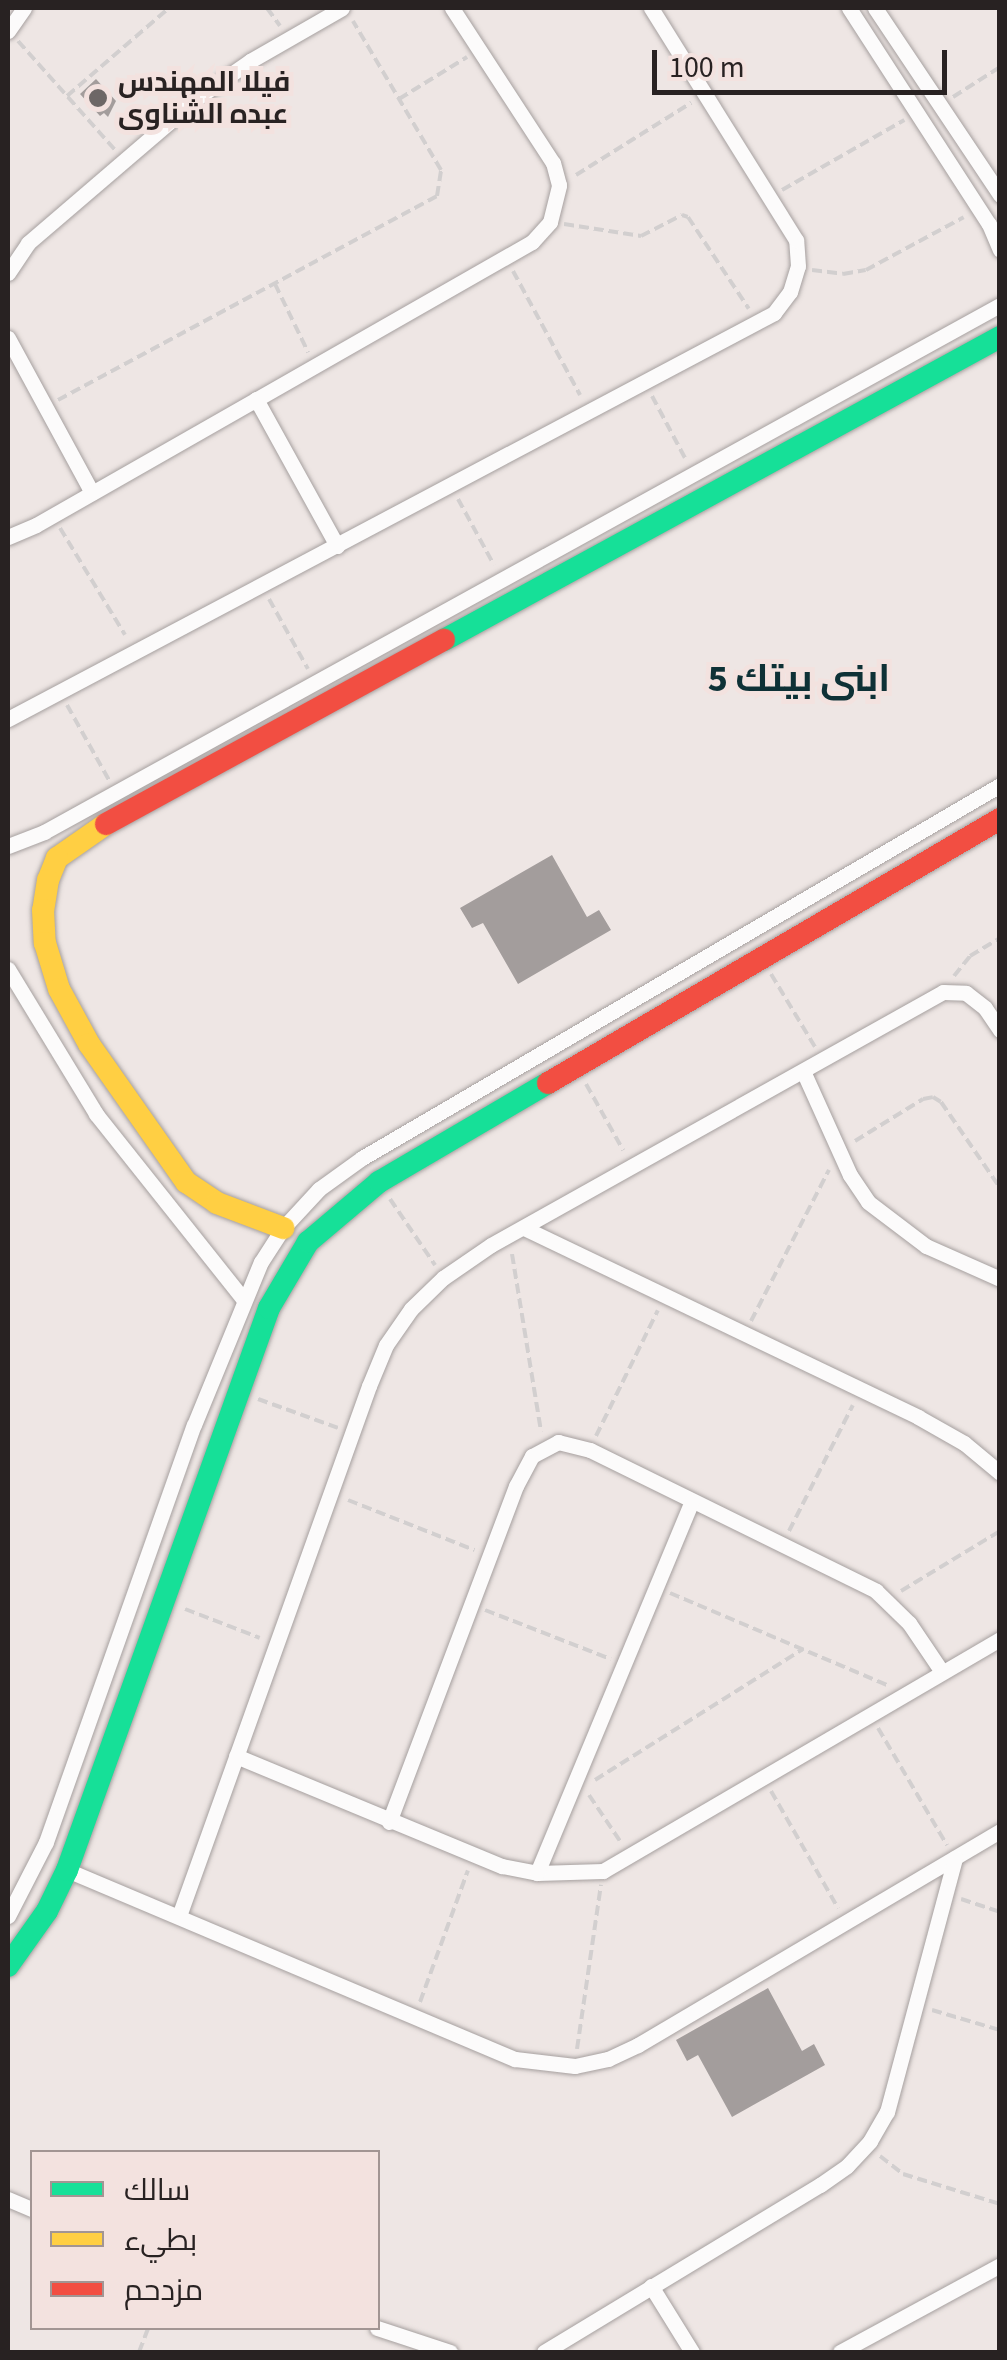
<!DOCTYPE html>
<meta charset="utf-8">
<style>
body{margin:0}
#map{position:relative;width:1007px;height:2360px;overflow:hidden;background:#eee6e4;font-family:"Source Sans 3",Cairo,sans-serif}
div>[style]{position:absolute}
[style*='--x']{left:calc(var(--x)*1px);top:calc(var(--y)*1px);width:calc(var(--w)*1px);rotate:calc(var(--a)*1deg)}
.building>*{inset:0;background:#a39d9c}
.path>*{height:4px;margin-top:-2px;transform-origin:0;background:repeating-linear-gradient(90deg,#d2cfcf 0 10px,transparent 0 15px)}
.roads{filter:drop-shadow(0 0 2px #a6a09f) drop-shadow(0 0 2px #a6a09f)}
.street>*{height:15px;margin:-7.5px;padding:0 7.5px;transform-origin:7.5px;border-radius:7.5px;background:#fcfbfb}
.fast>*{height:22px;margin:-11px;padding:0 11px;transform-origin:11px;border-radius:11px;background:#16e098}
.slow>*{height:22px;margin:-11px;padding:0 11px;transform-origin:11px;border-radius:11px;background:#ffcf43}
.jam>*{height:22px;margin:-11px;padding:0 11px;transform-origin:11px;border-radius:11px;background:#f24e42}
.dots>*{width:28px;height:28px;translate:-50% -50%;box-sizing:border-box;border:5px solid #f3e2df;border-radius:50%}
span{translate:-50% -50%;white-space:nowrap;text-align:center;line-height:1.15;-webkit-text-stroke:10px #f3e2df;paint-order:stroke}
.poi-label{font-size:28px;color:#282222;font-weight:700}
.left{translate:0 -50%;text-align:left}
.district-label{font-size:38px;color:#0e3136;font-weight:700}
.frame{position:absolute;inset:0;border:10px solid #282222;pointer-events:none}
.legend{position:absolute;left:30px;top:2150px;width:350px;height:180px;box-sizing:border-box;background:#f3e2df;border:2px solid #a29593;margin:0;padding:12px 18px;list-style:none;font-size:30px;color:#282222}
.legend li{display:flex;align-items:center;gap:20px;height:50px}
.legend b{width:50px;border:2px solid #a29593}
.scale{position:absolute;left:652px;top:50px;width:295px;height:45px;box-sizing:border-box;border:5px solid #282222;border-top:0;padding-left:12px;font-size:30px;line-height:35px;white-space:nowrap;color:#282222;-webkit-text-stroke:8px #f3e2df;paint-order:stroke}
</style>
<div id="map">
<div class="building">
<i style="clip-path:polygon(96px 79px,116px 101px,108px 117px,104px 113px,100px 116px,80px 94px)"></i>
<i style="clip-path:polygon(552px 855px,587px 917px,599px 910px,611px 930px,518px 984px,483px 923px,472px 928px,460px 908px)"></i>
<i style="clip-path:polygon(768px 1988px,802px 2051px,814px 2044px,825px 2065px,732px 2117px,698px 2055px,687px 2061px,676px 2040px)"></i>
</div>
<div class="path">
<i style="--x:267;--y:8;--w:22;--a:54"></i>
<i style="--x:18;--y:41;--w:146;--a:48.3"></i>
<i style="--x:67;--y:96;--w:135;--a:-40.8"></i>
<i style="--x:953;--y:97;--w:56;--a:-32.6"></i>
<i style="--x:399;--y:99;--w:80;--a:-31.7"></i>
<i style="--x:576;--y:175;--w:136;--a:-32.1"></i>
<i style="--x:782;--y:190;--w:141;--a:-29.8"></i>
<i style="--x:564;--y:224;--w:78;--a:8.9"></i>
<i style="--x:641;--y:236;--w:46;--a:-27.1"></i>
<i style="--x:682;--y:215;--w:6;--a:18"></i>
<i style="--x:688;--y:217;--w:110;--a:56.5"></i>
<i style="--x:812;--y:270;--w:31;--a:7"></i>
<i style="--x:843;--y:274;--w:23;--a:-10"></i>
<i style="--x:866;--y:270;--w:111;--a:-28.4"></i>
<i style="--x:513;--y:271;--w:141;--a:61.6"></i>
<i style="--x:275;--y:284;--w:76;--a:64.1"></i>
<i style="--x:652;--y:396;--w:70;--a:62"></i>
<i style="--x:58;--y:400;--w:430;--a:-28.3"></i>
<i style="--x:437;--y:196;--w:26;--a:-81"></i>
<i style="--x:441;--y:170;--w:173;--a:-120.6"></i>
<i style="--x:458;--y:499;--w:75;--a:61.4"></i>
<i style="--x:60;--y:528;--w:125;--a:58.7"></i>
<i style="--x:269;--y:599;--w:80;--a:60.9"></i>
<i style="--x:67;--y:705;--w:86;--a:60.8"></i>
<i style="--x:771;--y:974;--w:85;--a:58.9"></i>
<i style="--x:954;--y:976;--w:26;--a:-51"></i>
<i style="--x:970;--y:956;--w:35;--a:-31"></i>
<i style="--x:586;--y:1084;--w:76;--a:60.7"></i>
<i style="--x:855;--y:1141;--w:80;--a:-31.7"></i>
<i style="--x:923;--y:1099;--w:10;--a:-11"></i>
<i style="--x:933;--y:1097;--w:9;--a:32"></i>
<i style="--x:941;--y:1102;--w:104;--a:55.5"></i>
<i style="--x:390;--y:1199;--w:80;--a:55.7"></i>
<i style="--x:512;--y:1254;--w:180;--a:80.7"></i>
<i style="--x:751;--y:1321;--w:170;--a:-62.7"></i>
<i style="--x:258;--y:1399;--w:85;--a:19.9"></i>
<i style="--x:596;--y:1436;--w:140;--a:-63.8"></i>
<i style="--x:348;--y:1500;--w:136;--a:21.6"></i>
<i style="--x:789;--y:1531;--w:141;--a:-63.1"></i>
<i style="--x:901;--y:1591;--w:116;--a:-31.2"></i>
<i style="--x:670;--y:1593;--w:236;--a:23"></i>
<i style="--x:185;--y:1609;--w:80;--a:21.1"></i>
<i style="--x:485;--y:1610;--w:135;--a:21.3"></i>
<i style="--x:878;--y:1728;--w:136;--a:59.5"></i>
<i style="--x:595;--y:1780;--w:246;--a:-32.2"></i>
<i style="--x:771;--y:1791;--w:135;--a:60.2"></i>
<i style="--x:589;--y:1795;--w:55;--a:56"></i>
<i style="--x:961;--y:1899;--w:41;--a:18.4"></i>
<i style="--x:420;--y:2002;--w:140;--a:-70"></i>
<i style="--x:932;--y:2010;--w:71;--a:16.4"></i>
<i style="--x:577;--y:2049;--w:166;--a:-81.7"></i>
<i style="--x:880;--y:2156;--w:29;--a:38"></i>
<i style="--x:903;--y:2174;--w:102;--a:17.2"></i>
<i style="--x:139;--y:2352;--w:26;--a:-69"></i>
</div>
<div class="roads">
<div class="street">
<i style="--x:849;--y:8;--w:257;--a:57.1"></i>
<i style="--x:989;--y:224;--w:28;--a:67"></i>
<i style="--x:875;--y:8;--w:225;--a:56.2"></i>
<i style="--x:8;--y:31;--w:28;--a:-55"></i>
<i style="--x:8;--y:273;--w:36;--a:-56"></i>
<i style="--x:28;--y:243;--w:223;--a:-40.6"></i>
<i style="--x:197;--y:98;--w:65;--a:-34.9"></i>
<i style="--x:250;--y:61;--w:106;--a:-29.9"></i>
<i style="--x:8;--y:338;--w:176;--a:61.5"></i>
<i style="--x:256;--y:399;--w:168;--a:61.1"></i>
<i style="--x:8;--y:537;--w:30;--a:-23"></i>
<i style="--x:36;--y:525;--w:571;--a:-29.71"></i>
<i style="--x:532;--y:242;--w:27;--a:-48"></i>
<i style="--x:550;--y:222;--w:38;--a:-76"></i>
<i style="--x:559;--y:185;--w:23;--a:-105"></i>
<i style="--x:553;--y:163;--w:185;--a:-123.1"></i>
<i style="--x:8;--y:719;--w:867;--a:-27.92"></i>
<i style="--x:774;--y:313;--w:26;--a:-53"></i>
<i style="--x:790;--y:292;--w:27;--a:-73"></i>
<i style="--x:798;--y:266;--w:26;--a:-94"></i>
<i style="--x:796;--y:240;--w:274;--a:-122"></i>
<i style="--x:8;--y:846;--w:39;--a:-21"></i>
<i style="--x:44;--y:832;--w:1092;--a:-28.87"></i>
<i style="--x:8;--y:969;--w:170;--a:58.7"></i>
<i style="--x:96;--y:1114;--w:238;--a:51.5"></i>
<i style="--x:803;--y:1071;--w:114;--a:65.7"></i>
<i style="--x:850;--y:1175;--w:32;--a:56"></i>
<i style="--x:868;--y:1202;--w:73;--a:37.2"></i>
<i style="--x:926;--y:1246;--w:81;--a:24"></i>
<i style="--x:524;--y:1228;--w:437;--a:25.6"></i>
<i style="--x:918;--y:1417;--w:53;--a:29.5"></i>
<i style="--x:964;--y:1443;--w:47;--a:39.8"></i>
<i style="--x:236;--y:1756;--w:288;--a:22.5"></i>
<i style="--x:502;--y:1866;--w:36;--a:11"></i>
<i style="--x:537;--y:1873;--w:66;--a:-1.7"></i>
<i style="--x:603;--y:1871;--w:460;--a:-30.3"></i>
<i style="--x:389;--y:1822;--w:359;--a:-69.3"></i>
<i style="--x:516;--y:1486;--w:34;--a:-62"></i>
<i style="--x:532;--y:1456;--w:30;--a:-28"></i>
<i style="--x:558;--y:1442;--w:33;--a:14"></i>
<i style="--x:590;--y:1450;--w:319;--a:26.2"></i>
<i style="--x:876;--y:1591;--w:46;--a:44.1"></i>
<i style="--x:909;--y:1623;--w:59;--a:56"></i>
<i style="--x:67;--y:1870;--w:486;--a:22.9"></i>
<i style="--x:515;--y:2059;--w:60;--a:6.7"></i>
<i style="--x:575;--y:2066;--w:34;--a:-12"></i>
<i style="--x:608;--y:2059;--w:33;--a:-25"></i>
<i style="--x:638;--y:2045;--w:421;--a:-30.6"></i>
<i style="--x:537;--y:1873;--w:403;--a:-67.4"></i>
<i style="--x:8;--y:1916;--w:83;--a:-62.8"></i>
<i style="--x:46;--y:1842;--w:442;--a:-70.5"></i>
<i style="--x:194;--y:1425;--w:176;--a:-67.7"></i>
<i style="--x:261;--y:1262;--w:40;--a:-57.1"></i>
<i style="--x:283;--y:1228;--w:53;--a:-47.3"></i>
<i style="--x:319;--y:1189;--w:53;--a:-35.8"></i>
<i style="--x:362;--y:1158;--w:739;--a:-30.31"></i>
<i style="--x:179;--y:1916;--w:563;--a:-70.28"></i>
<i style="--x:369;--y:1386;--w:44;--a:-67.5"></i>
<i style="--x:386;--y:1345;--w:44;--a:-55.2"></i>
<i style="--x:411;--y:1309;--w:45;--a:-44.1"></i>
<i style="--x:443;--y:1278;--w:58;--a:-34.5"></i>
<i style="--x:491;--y:1245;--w:518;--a:-29.24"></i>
<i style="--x:943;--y:992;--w:23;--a:2"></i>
<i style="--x:966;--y:993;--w:24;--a:38"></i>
<i style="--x:985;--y:1008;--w:27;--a:56"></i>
<i style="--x:8;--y:2199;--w:26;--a:23"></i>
<i style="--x:651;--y:2286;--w:78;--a:58.2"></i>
<i style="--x:377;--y:2328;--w:77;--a:18.2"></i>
<i style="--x:544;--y:2352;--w:323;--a:-31.2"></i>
<i style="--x:820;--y:2185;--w:33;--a:-35"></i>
<i style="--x:847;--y:2166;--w:34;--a:-47"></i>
<i style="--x:870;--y:2141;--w:34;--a:-60"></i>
<i style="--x:887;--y:2112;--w:263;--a:-75"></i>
<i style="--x:840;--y:2352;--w:182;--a:-28.5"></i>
</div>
<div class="fast">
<i style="--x:444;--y:640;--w:633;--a:-28.59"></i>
<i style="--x:8;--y:1966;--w:67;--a:-54.7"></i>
<i style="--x:47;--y:1911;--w:46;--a:-64"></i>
<i style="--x:67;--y:1870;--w:597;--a:-70.23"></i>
<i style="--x:269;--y:1308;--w:77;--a:-59.4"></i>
<i style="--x:308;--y:1242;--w:93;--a:-40.2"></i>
<i style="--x:379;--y:1182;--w:196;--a:-30.4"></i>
</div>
<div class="slow">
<i style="--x:106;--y:824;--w:60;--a:145.2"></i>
<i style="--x:57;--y:858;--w:24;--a:112"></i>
<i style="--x:48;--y:880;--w:30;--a:99"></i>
<i style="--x:43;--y:910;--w:33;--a:87"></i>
<i style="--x:45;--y:943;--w:48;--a:73.1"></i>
<i style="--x:59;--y:989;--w:63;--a:61.4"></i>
<i style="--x:89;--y:1044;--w:169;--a:54.9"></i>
<i style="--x:186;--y:1182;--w:37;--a:34"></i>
<i style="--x:217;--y:1203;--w:71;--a:20.7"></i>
</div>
<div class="jam">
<i style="--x:106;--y:824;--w:385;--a:-28.6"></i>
<i style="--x:548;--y:1083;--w:523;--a:-30.29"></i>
</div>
</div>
<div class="dots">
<i style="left:98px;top:98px;background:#6d6766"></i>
</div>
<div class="poi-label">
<span class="left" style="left:118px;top:98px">فيلا المهندس<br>عبده الشناوى</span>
</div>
<div class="district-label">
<span style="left:799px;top:680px">ابنى بيتك 5</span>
</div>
<div class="frame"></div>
<ul class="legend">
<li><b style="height:12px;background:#16e098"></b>سالك</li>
<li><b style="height:12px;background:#ffcf43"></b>بطيء</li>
<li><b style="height:12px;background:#f24e42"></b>مزدحم</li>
</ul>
<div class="scale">100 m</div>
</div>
